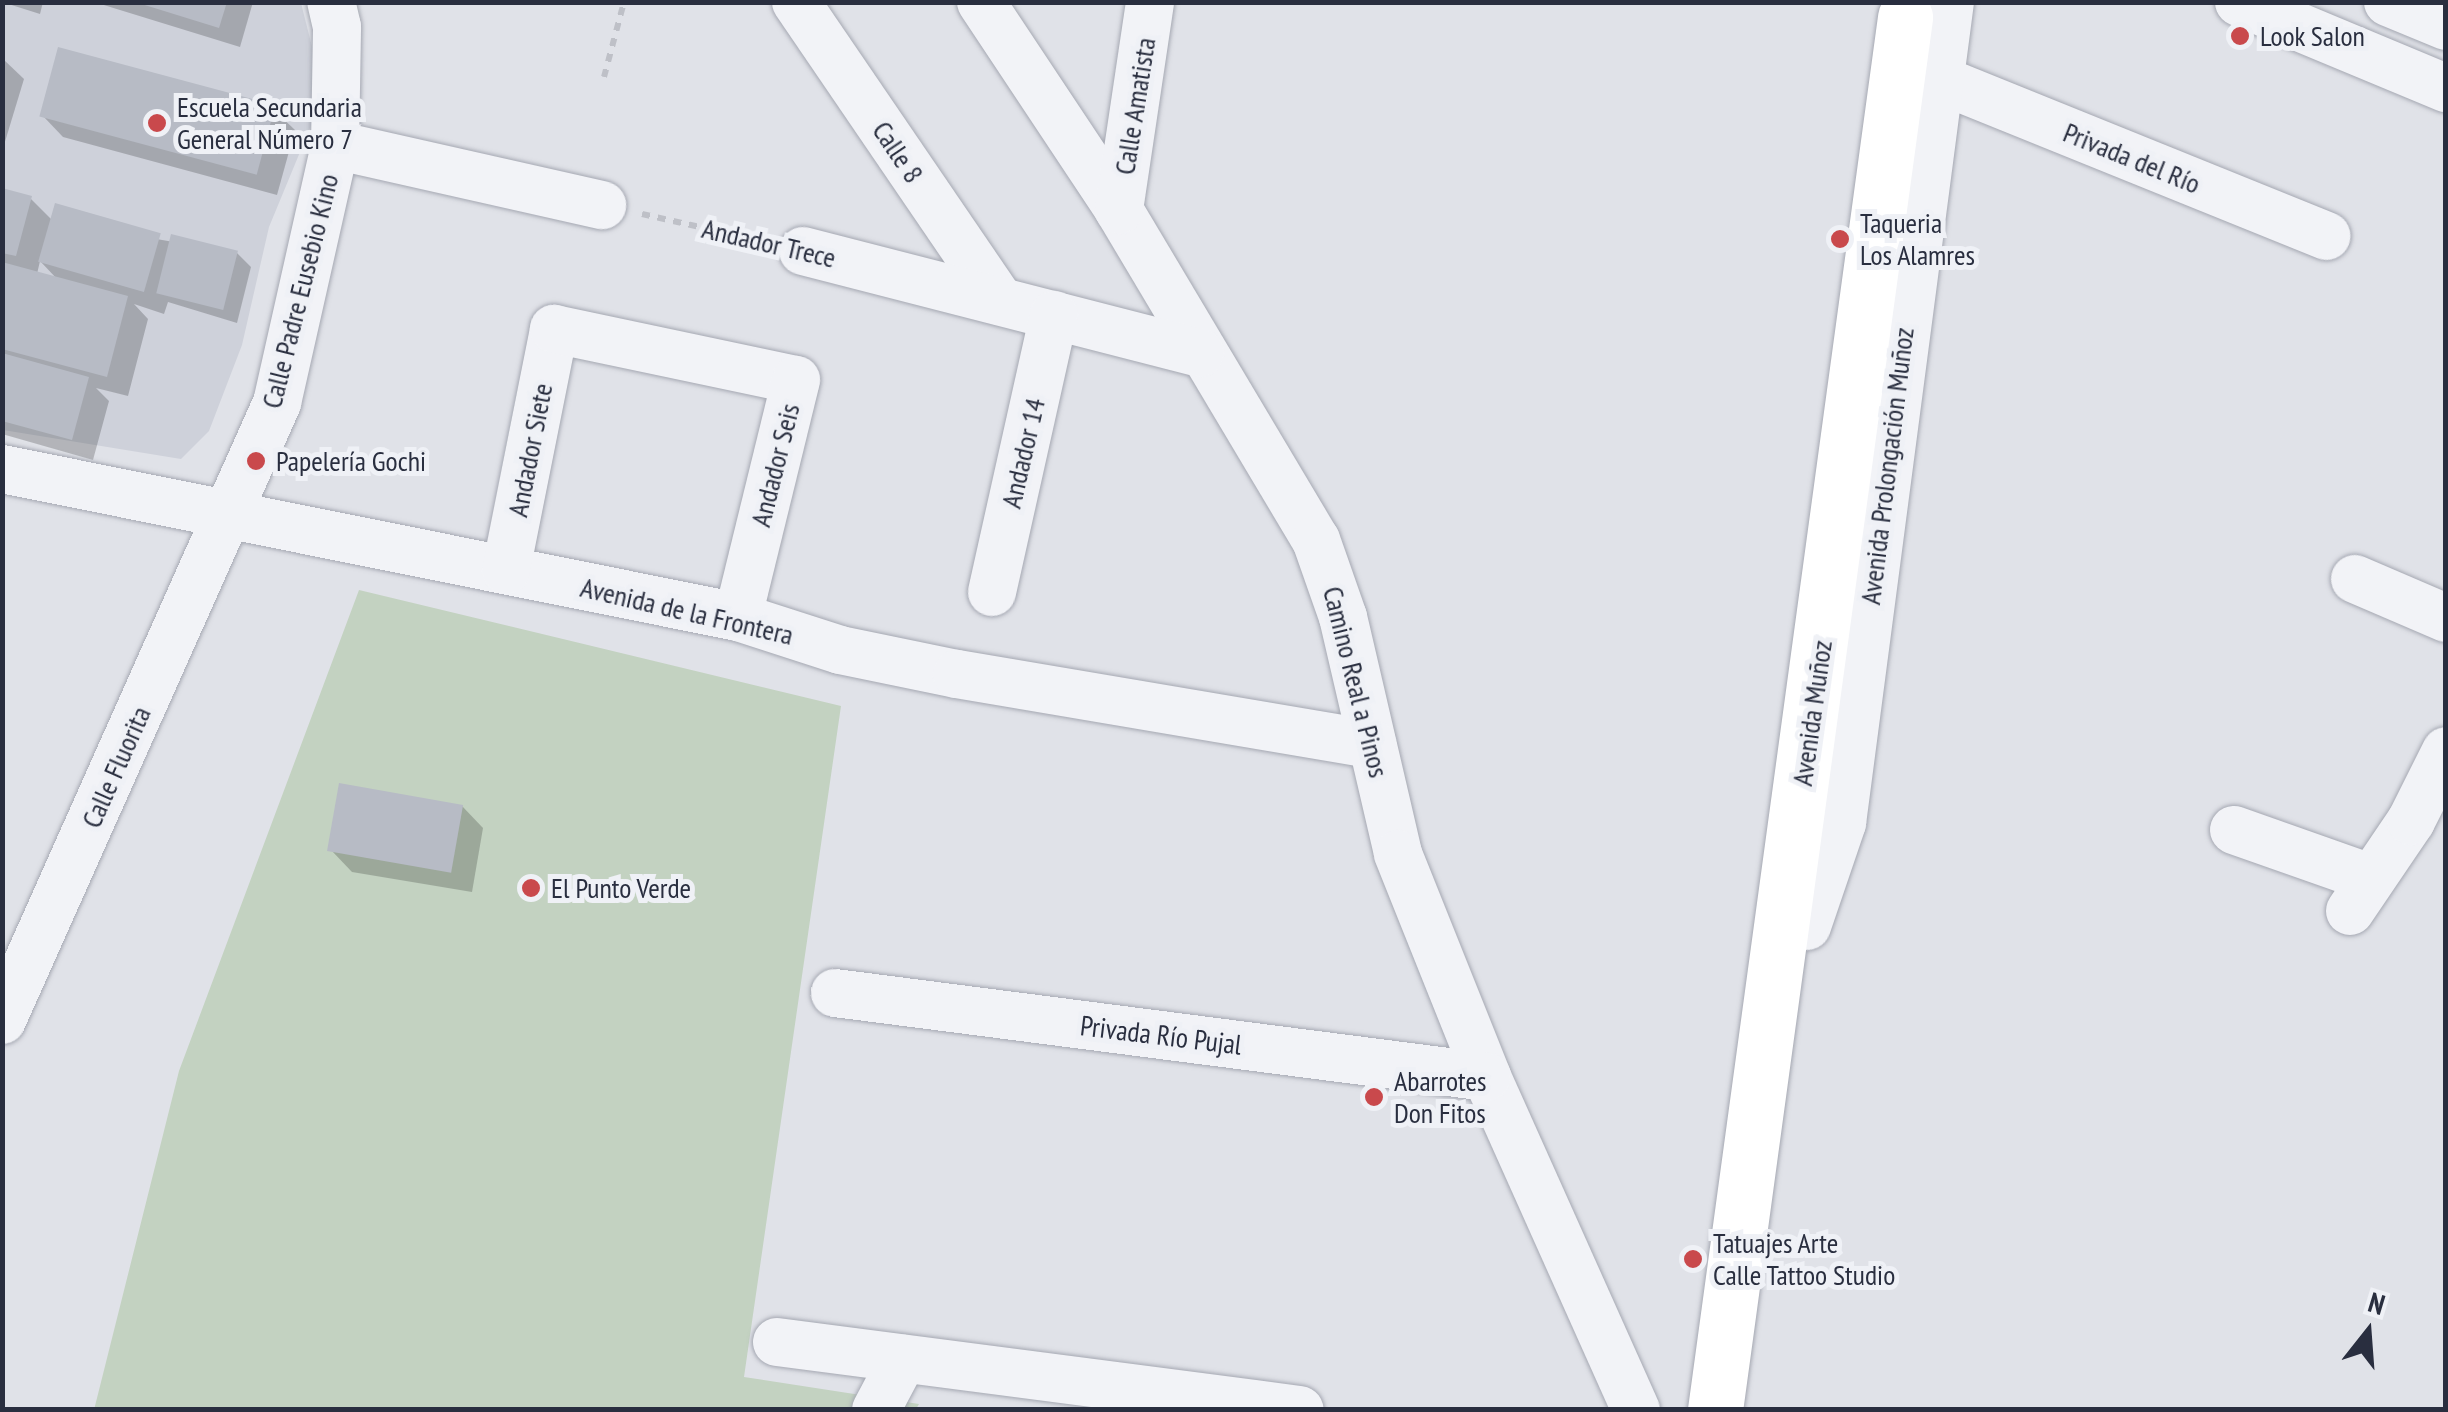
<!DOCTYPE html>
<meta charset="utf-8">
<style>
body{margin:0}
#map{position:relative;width:2448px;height:1412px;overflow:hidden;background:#e0e2e8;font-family:"PT Sans Narrow",sans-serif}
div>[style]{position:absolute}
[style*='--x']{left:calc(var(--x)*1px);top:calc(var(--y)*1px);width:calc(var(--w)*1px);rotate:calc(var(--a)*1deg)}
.built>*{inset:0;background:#ced1da}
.green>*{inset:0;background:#c3d2c1}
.shadow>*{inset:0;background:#0003}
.building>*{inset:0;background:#b7bbc5;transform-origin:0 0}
.path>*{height:6px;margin-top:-3px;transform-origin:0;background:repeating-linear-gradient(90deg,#bec0c7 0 8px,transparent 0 16px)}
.roads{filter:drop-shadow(0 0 2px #a5a8b2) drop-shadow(0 0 2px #a5a8b2)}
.minor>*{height:48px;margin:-24px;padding:0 24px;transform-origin:24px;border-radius:24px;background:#f2f3f7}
.major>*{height:55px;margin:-27.5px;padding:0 27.5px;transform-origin:27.5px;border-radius:27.5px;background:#fff}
.dots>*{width:28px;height:28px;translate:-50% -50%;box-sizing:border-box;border:5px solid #eff1f6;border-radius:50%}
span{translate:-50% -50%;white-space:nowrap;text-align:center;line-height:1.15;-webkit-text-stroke:10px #eff1f6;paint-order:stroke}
.poi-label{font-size:28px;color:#292e3f}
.left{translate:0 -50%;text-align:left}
.street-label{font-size:28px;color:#292e3f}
.frame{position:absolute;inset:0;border:5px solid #292e3f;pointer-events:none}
.north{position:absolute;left:2318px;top:1282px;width:100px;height:100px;-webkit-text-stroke:8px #eff1f6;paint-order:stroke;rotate:17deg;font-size:28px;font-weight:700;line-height:40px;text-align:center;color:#292e3f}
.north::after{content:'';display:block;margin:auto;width:35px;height:45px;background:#292e3f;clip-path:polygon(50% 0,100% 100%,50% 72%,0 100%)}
</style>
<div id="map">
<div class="built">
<i style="clip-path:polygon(3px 3px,301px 3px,324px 94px,269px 227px,242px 345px,209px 431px,181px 459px,3px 430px)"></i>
</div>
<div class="green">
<i style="clip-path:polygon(359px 590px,841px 706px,744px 1377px,919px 1404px,916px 1409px,94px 1410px,179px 1071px)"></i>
</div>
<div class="shadow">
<i style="clip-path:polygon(2px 2px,43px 2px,40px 14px)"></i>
<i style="clip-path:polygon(94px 2px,253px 2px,240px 47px)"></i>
<i style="clip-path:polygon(2px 58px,24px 79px,4px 145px,2px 145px)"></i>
<i style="clip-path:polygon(273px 109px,295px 130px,277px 195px,63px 137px,42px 115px)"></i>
<i style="clip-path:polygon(evenodd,2px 191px,30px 198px,53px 221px,237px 253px,251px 267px,237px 323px,168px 302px,164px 314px,134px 304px,148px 319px,128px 396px,96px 388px,109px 401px,93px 460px,2px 434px,2px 191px,40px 261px,58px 280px,37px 274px,40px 261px)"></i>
<i style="clip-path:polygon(462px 806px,483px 828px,472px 892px,352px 872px,331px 850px)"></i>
</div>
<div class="building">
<i style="clip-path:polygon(135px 2px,227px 2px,219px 28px)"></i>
<i style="left:58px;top:47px;width:225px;height:72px;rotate:15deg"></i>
<i style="clip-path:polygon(2px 188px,32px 196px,16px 256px,2px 253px)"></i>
<i style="left:55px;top:203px;width:110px;height:61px;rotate:16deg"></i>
<i style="left:171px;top:234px;width:69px;height:61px;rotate:14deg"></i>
<i style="clip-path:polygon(2px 262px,128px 296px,107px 377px,2px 349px)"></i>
<i style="clip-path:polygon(2px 353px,89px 377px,72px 440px,2px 421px)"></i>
<i style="left:339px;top:783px;width:126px;height:69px;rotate:10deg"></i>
</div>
<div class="path">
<i style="--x:604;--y:77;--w:78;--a:-75.1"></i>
<i style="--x:642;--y:214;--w:123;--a:12.7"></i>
</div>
<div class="roads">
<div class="minor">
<i style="--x:796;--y:2;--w:362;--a:55.7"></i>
<i style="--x:981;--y:2;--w:250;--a:56.4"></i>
<i style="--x:1119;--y:210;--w:384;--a:59.2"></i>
<i style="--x:1316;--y:540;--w:82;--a:70.7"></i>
<i style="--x:1343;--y:617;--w:243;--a:76.9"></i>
<i style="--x:1398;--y:854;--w:240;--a:68.2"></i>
<i style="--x:1487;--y:1077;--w:365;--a:65.9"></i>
<i style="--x:2239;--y:2;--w:224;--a:22.6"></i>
<i style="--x:2388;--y:2;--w:63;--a:22.5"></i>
<i style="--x:1938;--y:79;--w:419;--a:22"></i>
<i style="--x:335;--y:145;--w:274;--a:12.7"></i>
<i style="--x:1119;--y:210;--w:210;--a:-81.5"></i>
<i style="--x:803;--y:251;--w:410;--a:14.4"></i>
<i style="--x:2;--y:469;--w:751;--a:11.37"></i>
<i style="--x:738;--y:617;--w:107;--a:17.9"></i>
<i style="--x:840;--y:650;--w:119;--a:11.6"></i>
<i style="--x:957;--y:674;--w:421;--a:9.6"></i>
<i style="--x:506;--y:570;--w:246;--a:-78.7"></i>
<i style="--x:554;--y:329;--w:247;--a:11.9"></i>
<i style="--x:796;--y:380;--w:244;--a:103.8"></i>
<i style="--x:2355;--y:579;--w:99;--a:23.2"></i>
<i style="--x:992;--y:592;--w:284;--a:-77.4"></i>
<i style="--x:2234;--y:830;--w:144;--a:19.4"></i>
<i style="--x:2350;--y:911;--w:109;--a:-55.9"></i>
<i style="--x:2411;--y:821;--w:78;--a:-63.4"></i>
<i style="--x:1807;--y:926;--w:109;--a:-71.2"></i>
<i style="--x:1842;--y:823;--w:828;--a:-82.51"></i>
<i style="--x:835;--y:993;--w:657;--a:7.34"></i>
<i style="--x:2;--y:1020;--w:676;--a:-65.98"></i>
<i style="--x:277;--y:403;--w:264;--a:-77.3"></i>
<i style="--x:335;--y:145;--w:118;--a:-89"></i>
<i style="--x:337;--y:27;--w:26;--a:-103"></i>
<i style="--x:777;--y:1342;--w:527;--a:7.41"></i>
<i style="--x:876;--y:1410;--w:58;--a:-62.1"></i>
</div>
<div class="major">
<i style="--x:1715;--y:1410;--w:1406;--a:-82.23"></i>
</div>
</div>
<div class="dots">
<i style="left:2240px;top:36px;background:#c9494c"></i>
<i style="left:157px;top:123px;background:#c9494c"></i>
<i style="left:1840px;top:239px;background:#c9494c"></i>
<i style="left:256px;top:461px;background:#c9494c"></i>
<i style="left:531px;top:888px;background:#c9494c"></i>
<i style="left:1374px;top:1097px;background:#c9494c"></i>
<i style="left:1693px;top:1259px;background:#c9494c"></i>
</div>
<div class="poi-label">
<span class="left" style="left:2260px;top:36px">Look Salon</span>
<span class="left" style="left:177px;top:123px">Escuela Secundaria<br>General Número 7</span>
<span class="left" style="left:1860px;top:239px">Taqueria<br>Los Alamres</span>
<span class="left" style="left:276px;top:461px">Papelería Gochi</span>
<span class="left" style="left:551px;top:888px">El Punto Verde</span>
<span class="left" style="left:1394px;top:1097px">Abarrotes<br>Don Fitos</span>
<span class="left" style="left:1713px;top:1259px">Tatuajes Arte<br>Calle Tattoo Studio</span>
</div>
<div class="street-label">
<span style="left:1135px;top:106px;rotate:-81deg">Calle Amatista</span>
<span style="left:898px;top:152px;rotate:56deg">Calle 8</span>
<span style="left:2132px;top:158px;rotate:22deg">Privada del Río</span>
<span style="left:769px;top:243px;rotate:13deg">Andador Trece</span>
<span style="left:300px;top:291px;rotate:-76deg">Calle Padre Eusebio Kino</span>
<span style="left:530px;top:450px;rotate:-79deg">Andador Siete</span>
<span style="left:1023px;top:453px;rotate:-77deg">Andador 14</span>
<span style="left:775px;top:465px;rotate:-76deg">Andador Seis</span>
<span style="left:1887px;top:466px;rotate:-83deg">Avenida Prolongación Muñoz</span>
<span style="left:687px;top:611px;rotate:13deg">Avenida de la Frontera</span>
<span style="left:1356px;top:682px;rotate:76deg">Camino Real a Pinos</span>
<span style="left:1812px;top:713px;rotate:-82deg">Avenida Muñoz</span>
<span style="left:116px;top:767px;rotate:-66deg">Calle Fluorita</span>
<span style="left:1161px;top:1035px;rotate:7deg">Privada Río Pujal</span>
</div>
<div class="frame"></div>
<div class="north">N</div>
</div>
